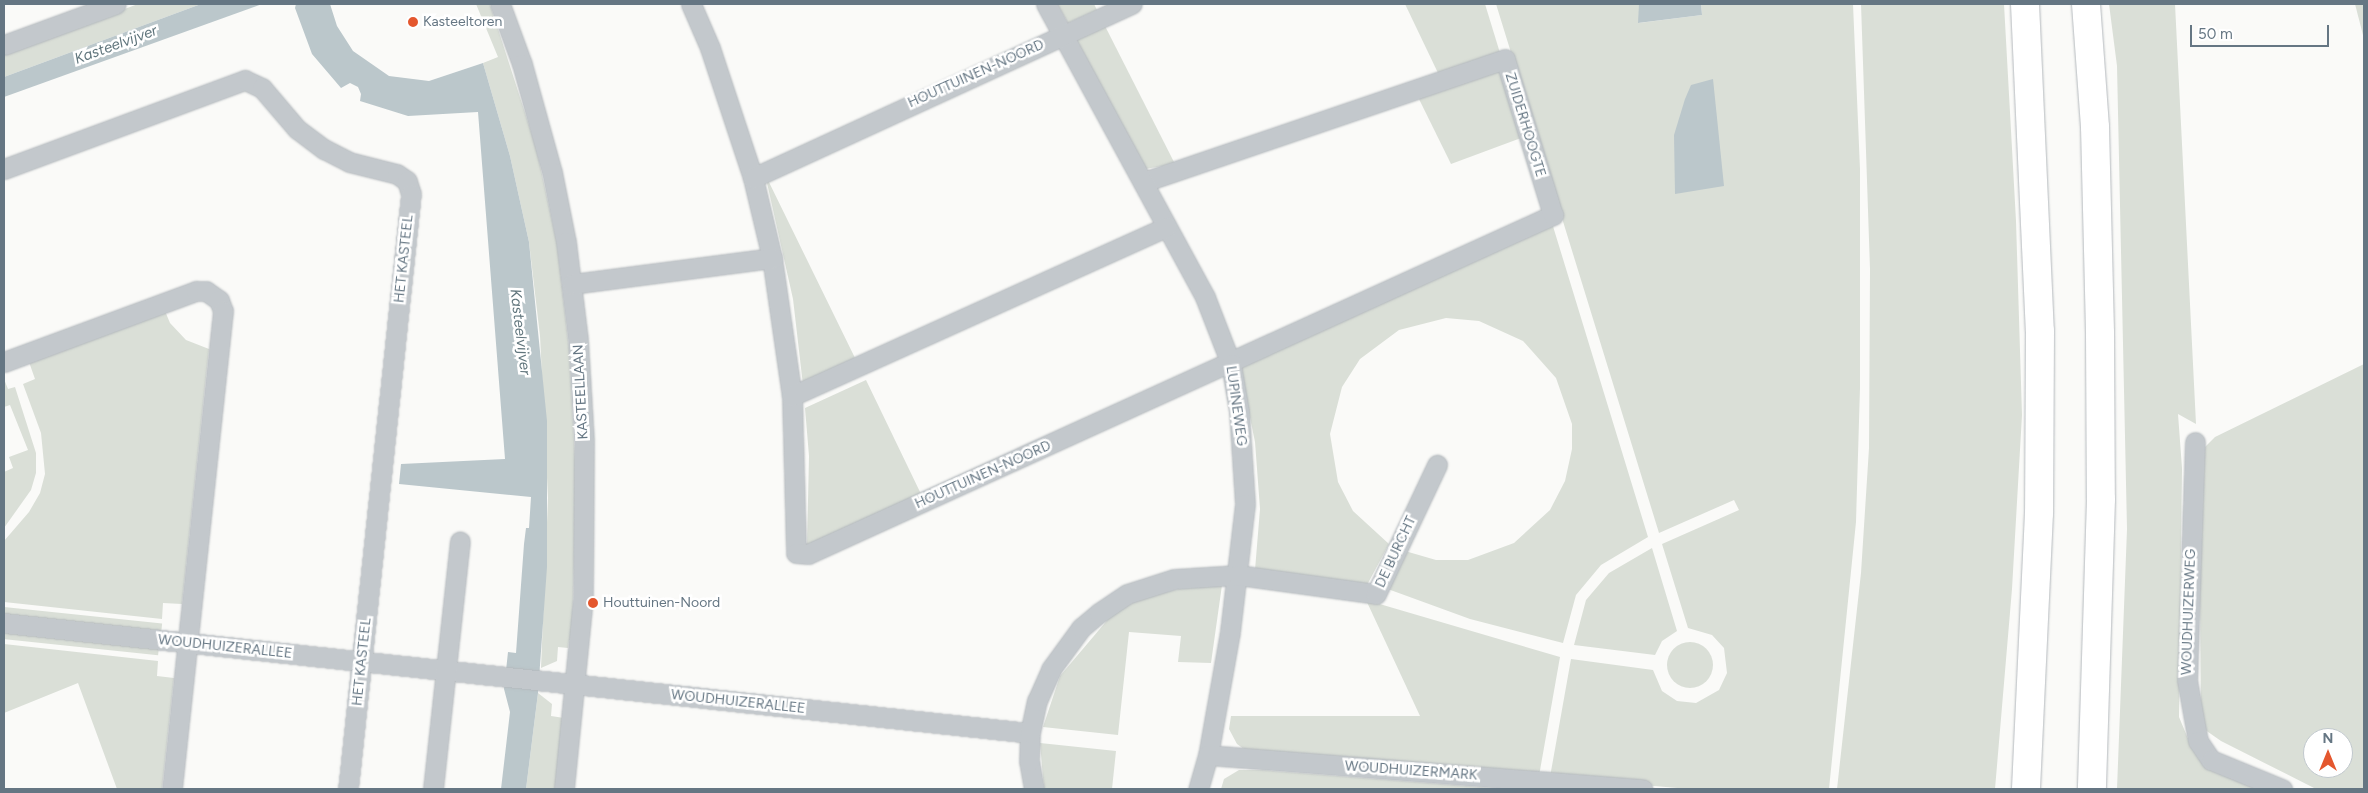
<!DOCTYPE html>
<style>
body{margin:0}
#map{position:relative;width:2368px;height:793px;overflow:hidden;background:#fafaf8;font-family:Figtree,sans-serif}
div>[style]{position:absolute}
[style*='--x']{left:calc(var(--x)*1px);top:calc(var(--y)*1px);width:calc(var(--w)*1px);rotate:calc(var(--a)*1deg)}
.green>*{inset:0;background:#dadfd7;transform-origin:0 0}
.round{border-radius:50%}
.water>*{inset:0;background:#bbc7cb}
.roads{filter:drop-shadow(0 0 1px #b4b9bd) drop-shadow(0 0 1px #b4b9bd)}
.minor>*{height:19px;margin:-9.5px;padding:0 9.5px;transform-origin:9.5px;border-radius:9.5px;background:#c3c8cc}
.motorway>*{height:28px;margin:-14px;padding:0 14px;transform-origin:14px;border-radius:14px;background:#fff}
.dots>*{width:14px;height:14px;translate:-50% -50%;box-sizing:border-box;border:2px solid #fff;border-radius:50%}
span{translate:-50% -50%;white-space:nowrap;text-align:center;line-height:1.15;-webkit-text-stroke:5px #fff;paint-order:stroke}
.poi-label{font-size:14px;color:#657683}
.left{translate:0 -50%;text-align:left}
.street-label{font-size:14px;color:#657683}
.water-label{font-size:15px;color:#60757c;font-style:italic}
.frame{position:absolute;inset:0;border:5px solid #657683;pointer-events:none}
.north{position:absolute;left:2303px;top:728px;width:50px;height:50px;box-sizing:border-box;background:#fff;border:1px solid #c1c8cd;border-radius:50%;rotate:0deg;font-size:14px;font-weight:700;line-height:20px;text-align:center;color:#657683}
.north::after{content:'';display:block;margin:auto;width:18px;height:22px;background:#e4572e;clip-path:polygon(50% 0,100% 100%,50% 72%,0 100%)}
.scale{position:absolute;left:2190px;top:25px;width:139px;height:22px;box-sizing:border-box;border:2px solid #657683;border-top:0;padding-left:6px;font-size:15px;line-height:18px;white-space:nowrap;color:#657683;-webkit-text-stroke:4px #fff;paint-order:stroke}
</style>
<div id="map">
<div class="green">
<i style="clip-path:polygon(138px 4px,201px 4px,4px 77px,4px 54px)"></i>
<i style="clip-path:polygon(476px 4px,490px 4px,536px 147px,557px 243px,569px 348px,576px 479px,572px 640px,569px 640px,568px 648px,558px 647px,557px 661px,541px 668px,548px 498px,540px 336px,529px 242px,510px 156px,483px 63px,498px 57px)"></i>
<i style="clip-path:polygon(1057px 4px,1094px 4px,1097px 10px,1068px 23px)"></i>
<i style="clip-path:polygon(1405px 4px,1485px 4px,1500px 53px,1438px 73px)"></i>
<i style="clip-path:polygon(1496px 4px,1639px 4px,1639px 23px,1702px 15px,1701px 4px,1853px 4px,1860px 169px,1860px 388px,1856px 522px,1829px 789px,1689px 789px,1550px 777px,1571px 659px,1653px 670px,1662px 691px,1677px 701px,1696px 703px,1719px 690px,1727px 673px,1724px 648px,1712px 635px,1688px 628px,1662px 544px,1739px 510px,1734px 500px,1659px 533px)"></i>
<i style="clip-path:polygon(1861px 4px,2004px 4px,2016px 221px,2022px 415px,2012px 589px,1995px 789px,1837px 789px,1861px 573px,1869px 448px,1870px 269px)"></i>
<i style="clip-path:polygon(2109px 4px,2175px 4px,2196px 424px,2178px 414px,2182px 468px,2179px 717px,2189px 741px,2280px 789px,2117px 789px,2127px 529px,2117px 66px)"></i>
<i style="clip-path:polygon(2355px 4px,2364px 4px,2364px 39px)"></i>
<i style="clip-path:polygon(1105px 26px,1175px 164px,1145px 169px,1076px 39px)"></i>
<i style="clip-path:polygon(1501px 68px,1521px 138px,1451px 164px,1417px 95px)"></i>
<i style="clip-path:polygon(765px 174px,856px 360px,803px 385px,793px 299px)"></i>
<i style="clip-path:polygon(1552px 223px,1648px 537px,1601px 565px,1576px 595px,1563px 643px,1470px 619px,1385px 588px,1405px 551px,1436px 560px,1468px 560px,1514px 543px,1550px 510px,1565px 481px,1572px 449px,1572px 424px,1556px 378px,1523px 341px,1479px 321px,1446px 318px,1399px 330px,1360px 359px,1342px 387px,1330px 434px,1338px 482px,1353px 511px,1389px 544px,1367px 585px,1255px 570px,1260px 509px,1255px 442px,1240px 368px)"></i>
<i style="clip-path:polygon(165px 311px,170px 323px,186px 340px,209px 349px,182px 604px,163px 603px,162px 619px,4px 602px,4px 541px,29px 512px,40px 493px,45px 474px,41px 433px,23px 384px,35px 379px,29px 362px)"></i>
<i style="clip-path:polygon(evenodd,2364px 364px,2364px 789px,2316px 789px,2221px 741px,2201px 727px,2199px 465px,2202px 450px,2215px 437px,2364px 364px,2313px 738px,2343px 738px,2343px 768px,2313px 768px,2313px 738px)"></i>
<i style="clip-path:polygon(4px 379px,8px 389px,15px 387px,36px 453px,36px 473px,31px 490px,4px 528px,4px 472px,13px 468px,9px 457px,28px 450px,10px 405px,4px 407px)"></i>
<i style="clip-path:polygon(866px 380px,921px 494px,807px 545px,809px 456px,805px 408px)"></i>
<i style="clip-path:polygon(1652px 548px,1677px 631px,1662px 641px,1655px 655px,1574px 645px,1586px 600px,1609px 573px)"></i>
<i style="clip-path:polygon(1222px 585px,1211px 663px,1178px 662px,1181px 636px,1129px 632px,1118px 735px,1043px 727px,1060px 676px,1115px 611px,1145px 597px,1178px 589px)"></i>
<i style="clip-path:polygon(1366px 600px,1560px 657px,1539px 776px,1248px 752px,1237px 744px,1229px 729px,1231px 716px,1420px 716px)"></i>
<i style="left:4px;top:607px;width:159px;height:10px;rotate:6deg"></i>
<i style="left:4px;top:629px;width:156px;height:10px;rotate:6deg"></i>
<i class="round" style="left:1667px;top:642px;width:46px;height:46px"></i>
<i style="clip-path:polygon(4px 644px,158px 661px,157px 676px,174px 678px,162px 789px,117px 789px,78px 683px,4px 713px)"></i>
<i style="clip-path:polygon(538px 693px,552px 704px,551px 716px,564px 718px,555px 789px,526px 789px)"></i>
<i style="clip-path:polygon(1040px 743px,1116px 751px,1112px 789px,1044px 789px)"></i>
<i style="clip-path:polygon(1239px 770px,1262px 770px,1505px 789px,1221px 789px,1224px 779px)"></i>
</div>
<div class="water">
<i style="clip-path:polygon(201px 4px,262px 4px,4px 97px,4px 77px)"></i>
<i style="clip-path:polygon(296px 4px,330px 4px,337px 26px,353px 51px,389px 76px,429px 81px,483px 63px,510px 156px,529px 242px,547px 421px,547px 567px,538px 693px,526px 789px,501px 789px,510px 712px,504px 689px,508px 652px,516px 653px,524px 544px,526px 528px,529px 528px,531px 497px,399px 484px,401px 464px,505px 459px,478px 112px,408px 116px,360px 101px,361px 94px,358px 87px,350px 83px,341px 88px,312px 54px,295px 8px)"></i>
<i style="clip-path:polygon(1639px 4px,1701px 4px,1702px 15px,1638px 23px)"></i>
<i style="clip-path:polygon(1713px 79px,1724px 186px,1675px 194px,1674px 135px,1685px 99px,1691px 85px)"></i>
</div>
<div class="roads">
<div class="minor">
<i style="--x:500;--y:4;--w:64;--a:69.9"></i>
<i style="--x:522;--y:64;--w:112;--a:74.5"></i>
<i style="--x:552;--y:172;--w:71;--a:78.7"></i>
<i style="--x:566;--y:242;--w:99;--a:83"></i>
<i style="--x:578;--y:340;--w:102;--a:86.6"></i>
<i style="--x:584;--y:442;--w:156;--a:90.4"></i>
<i style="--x:583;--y:598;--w:192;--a:95.7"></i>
<i style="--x:691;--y:4;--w:48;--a:66.6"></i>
<i style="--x:710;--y:48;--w:137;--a:71.7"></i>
<i style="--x:753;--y:178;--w:82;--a:76.6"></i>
<i style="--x:772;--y:258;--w:139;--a:81.8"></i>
<i style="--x:792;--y:396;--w:157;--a:88.5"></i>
<i style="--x:796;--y:553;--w:12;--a:5"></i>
<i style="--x:808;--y:554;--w:819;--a:-24.47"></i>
<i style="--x:1553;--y:215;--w:163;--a:-107.1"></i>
<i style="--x:1505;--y:59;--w:381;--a:161.2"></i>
<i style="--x:1046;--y:4;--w:333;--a:61.5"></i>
<i style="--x:1205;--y:297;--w:72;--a:68.8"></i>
<i style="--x:1231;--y:364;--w:48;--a:80.3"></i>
<i style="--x:1239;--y:411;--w:93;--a:86.3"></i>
<i style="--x:1245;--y:504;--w:129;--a:96.7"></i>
<i style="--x:1230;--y:632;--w:125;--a:100.1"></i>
<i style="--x:1208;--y:755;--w:35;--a:106"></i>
<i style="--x:4;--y:45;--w:119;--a:-20.1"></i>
<i style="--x:4;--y:169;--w:257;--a:-20.3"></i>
<i style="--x:245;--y:80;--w:19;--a:25"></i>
<i style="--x:262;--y:88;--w:54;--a:49.5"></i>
<i style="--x:297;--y:129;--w:34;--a:37"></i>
<i style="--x:324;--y:149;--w:28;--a:27"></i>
<i style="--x:349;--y:162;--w:49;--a:14"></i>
<i style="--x:397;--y:174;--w:12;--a:35"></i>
<i style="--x:407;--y:181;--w:14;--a:73"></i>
<i style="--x:411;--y:194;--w:598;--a:96.04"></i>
<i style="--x:753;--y:178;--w:417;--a:-24.7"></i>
<i style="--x:572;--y:284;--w:202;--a:-7.4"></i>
<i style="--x:4;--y:362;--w:205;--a:-20.3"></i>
<i style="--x:196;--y:291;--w:10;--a:0"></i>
<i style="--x:206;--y:291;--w:16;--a:35"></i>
<i style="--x:219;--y:300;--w:12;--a:70"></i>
<i style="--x:223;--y:311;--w:481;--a:96.1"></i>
<i style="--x:792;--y:396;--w:411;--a:-24.3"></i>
<i style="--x:2195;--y:442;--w:238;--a:91.9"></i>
<i style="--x:2187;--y:680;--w:62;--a:79.8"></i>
<i style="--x:2198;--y:741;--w:23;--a:56"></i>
<i style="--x:2211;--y:760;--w:77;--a:22.2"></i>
<i style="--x:4;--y:623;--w:1032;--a:6.12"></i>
<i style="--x:1208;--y:755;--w:436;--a:4.5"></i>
<i style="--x:433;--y:789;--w:249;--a:-83.8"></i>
<i style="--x:1034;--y:789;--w:28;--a:-100"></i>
<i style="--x:1029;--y:761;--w:28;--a:-88"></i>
<i style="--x:1030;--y:733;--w:33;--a:-78"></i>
<i style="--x:1037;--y:701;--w:35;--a:-66"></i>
<i style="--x:1051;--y:669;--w:51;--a:-53.8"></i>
<i style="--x:1081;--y:628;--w:23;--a:-40"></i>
<i style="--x:1099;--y:613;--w:34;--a:-34"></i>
<i style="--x:1127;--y:594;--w:49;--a:-17.7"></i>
<i style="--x:1174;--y:579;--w:64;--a:-3.6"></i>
<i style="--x:1238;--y:575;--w:139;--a:7.8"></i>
<i style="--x:1376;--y:594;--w:143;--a:-64.7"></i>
</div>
<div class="motorway">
<i style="--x:2025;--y:4;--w:327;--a:87.4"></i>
<i style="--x:2040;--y:331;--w:182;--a:90.3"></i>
<i style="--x:2039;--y:513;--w:276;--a:92.7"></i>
<i style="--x:2086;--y:4;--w:123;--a:85.8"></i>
<i style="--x:2095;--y:127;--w:207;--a:88.6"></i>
<i style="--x:2100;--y:334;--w:165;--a:89.7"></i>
<i style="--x:2101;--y:499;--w:290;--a:91.8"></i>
</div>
</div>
<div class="dots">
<i style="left:413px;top:22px;background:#e4572e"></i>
<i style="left:593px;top:603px;background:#e4572e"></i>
</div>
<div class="poi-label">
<span class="left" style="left:423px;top:22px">Kasteeltoren</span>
<span class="left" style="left:603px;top:603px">Houttuinen-Noord</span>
</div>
<div class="street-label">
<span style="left:976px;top:74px;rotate:-24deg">HOUTTUINEN-NOORD</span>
<span style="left:1525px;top:125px;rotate:73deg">ZUIDERHOOGTE</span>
<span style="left:404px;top:259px;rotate:-84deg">HET KASTEEL</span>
<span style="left:581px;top:392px;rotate:-93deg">KASTEELLAAN</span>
<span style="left:1236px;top:406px;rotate:82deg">LUPINEWEG</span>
<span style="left:983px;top:475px;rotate:-24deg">HOUTTUINEN-NOORD</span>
<span style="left:1396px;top:552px;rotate:-65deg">DE BURCHT</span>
<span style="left:2189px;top:612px;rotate:-88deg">WOUDHUIZERWEG</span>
<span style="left:225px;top:647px;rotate:6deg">WOUDHUIZERALLEE</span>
<span style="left:362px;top:662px;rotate:-84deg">HET KASTEEL</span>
<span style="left:738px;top:702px;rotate:6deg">WOUDHUIZERALLEE</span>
<span style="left:1411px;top:771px;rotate:4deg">WOUDHUIZERMARK</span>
</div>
<div class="water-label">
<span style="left:116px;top:45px;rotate:-20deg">Kasteelvijver</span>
<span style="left:520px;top:332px;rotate:83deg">Kasteelvijver</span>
</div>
<div class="frame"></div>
<div class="north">N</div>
<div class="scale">50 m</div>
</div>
